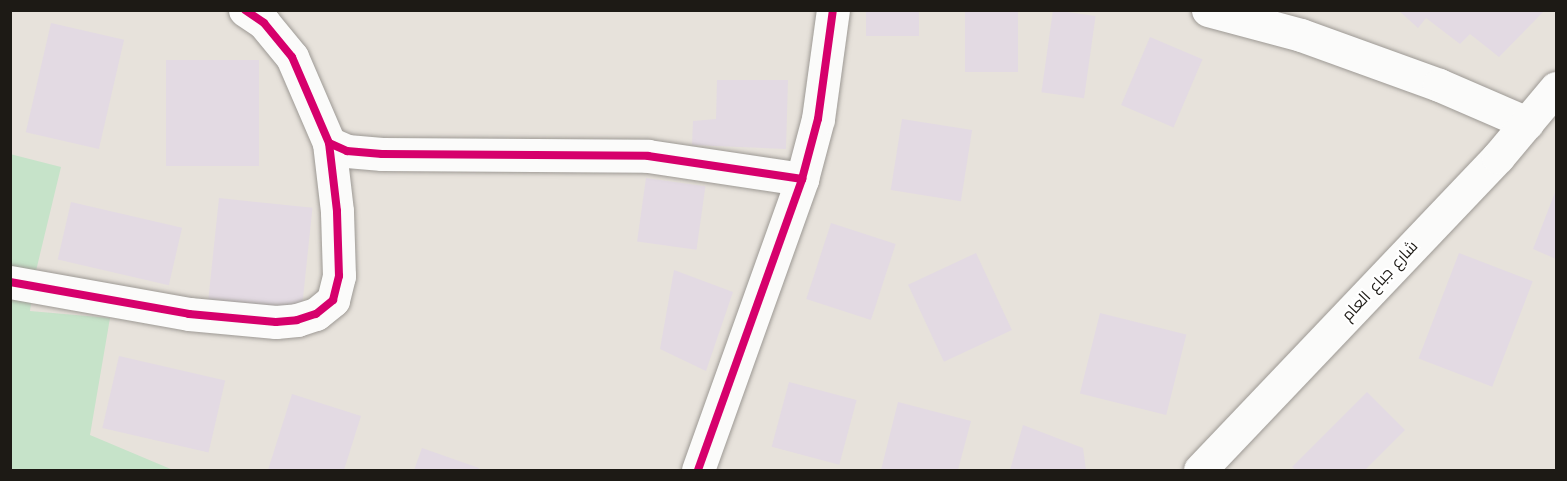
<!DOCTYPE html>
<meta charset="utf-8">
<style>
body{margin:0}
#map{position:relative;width:1567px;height:481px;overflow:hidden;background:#e7e2db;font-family:"Work Sans",Cairo,sans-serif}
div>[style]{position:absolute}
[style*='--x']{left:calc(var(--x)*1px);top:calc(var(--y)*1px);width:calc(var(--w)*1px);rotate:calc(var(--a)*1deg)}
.green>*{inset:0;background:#c6e3c9}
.building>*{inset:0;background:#e3dae3;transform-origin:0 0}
.roads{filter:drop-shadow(0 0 2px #9d9994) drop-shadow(0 0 2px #9d9994)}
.minor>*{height:33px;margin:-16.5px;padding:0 16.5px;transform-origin:16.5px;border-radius:16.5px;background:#fbfbfa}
.secondary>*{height:33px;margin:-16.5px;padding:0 16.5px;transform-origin:16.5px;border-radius:16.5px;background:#fbfbfa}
.cycleway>*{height:8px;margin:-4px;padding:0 4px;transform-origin:4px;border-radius:4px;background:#d6006c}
span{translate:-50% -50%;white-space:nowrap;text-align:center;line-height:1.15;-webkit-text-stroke:4.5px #fff;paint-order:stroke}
.street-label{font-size:16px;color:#1d1a15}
.frame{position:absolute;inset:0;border:12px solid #1d1a15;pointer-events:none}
</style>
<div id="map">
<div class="green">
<i style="clip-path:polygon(10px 154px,61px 167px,35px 275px,30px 311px,110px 318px,90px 435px,173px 470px,11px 470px)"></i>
</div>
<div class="building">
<i style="left:866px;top:10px;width:53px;height:26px"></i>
<i style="left:965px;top:10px;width:53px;height:62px"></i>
<i style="left:1053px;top:10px;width:43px;height:83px;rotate:8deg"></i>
<i style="clip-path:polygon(1398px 10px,1545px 10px,1499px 57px,1470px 34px,1460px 44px,1426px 18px,1418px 28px)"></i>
<i style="left:51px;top:23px;width:75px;height:112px;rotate:13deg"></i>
<i style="left:1150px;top:37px;width:57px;height:74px;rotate:23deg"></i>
<i style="left:166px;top:60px;width:93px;height:106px"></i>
<i style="clip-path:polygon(717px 80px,788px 80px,786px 149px,692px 145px,693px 121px,716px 119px)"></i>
<i style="left:902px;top:119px;width:71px;height:72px;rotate:9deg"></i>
<i style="left:646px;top:178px;width:60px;height:64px;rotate:8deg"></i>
<i style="clip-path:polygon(1556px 190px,1556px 259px,1533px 249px)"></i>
<i style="left:219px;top:198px;width:94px;height:102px;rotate:6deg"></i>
<i style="left:71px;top:202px;width:114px;height:59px;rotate:13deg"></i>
<i style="left:831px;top:223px;width:68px;height:80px;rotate:18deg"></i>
<i style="left:976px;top:253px;width:85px;height:75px;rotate:65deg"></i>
<i style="left:1459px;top:253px;width:79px;height:113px;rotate:21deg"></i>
<i style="clip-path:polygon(674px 270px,733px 292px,706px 371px,660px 349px)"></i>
<i style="left:1100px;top:313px;width:89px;height:83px;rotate:14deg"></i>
<i style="left:119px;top:356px;width:109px;height:74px;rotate:13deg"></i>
<i style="left:789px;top:382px;width:70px;height:67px;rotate:15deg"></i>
<i style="clip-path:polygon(1367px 392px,1405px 430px,1365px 470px,1296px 470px,1292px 467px)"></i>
<i style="clip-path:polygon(292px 394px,361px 416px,344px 470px,268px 470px)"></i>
<i style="clip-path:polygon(898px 402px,971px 421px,958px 470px,881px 470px)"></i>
<i style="clip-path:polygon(1023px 425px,1083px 448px,1086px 470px,1010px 470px)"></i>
<i style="clip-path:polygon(422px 448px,479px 468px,478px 470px,414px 470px)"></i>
</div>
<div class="roads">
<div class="minor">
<i style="--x:245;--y:10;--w:23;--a:34"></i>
<i style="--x:264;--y:23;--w:44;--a:50.5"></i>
<i style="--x:292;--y:57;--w:94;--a:66.7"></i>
<i style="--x:329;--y:143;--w:20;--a:24"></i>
<i style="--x:347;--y:151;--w:35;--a:5"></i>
<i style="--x:382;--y:154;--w:266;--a:0.4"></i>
<i style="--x:648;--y:156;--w:156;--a:8.5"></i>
<i style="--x:1208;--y:10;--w:96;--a:15"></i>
<i style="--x:1301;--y:35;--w:147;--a:19.9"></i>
<i style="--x:1439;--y:85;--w:96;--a:23.4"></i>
<i style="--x:10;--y:282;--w:182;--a:10.1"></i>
<i style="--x:189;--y:314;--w:87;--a:5.3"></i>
<i style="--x:276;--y:322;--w:21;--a:-5"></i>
<i style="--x:297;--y:320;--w:20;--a:-18"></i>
<i style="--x:316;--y:314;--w:22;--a:-39"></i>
<i style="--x:333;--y:300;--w:25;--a:-76"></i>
<i style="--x:339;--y:276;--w:65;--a:-91.8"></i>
<i style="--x:337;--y:211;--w:68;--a:-96.7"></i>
<i style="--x:698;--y:470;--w:309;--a:-70.3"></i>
<i style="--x:802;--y:179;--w:62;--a:-75.1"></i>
<i style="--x:818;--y:119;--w:110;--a:-82.2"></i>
</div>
<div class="secondary">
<i style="--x:1200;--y:470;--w:432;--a:-46.4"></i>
<i style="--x:1498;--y:157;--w:90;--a:-50"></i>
</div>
</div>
<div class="cycleway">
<i style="--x:245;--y:10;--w:23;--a:34"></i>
<i style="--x:264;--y:23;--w:44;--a:50.5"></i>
<i style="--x:292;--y:57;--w:94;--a:66.7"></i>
<i style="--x:329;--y:143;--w:20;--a:24"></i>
<i style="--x:347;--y:151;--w:35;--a:5"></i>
<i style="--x:382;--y:154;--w:266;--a:0.4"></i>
<i style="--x:648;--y:156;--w:156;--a:8.5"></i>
<i style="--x:10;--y:282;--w:182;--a:10.1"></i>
<i style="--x:189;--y:314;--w:87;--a:5.3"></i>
<i style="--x:276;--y:322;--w:21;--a:-5"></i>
<i style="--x:297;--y:320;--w:20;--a:-18"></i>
<i style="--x:316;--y:314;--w:22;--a:-39"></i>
<i style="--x:333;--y:300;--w:25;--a:-76"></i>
<i style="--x:339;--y:276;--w:65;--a:-91.8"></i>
<i style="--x:337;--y:211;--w:68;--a:-96.7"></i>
<i style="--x:698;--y:470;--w:309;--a:-70.3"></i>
<i style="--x:802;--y:179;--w:62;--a:-75.1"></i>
<i style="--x:818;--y:119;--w:110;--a:-82.2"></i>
</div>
<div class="street-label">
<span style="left:1380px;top:281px;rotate:-47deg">شارع جباع العام</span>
</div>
<div class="frame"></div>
</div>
